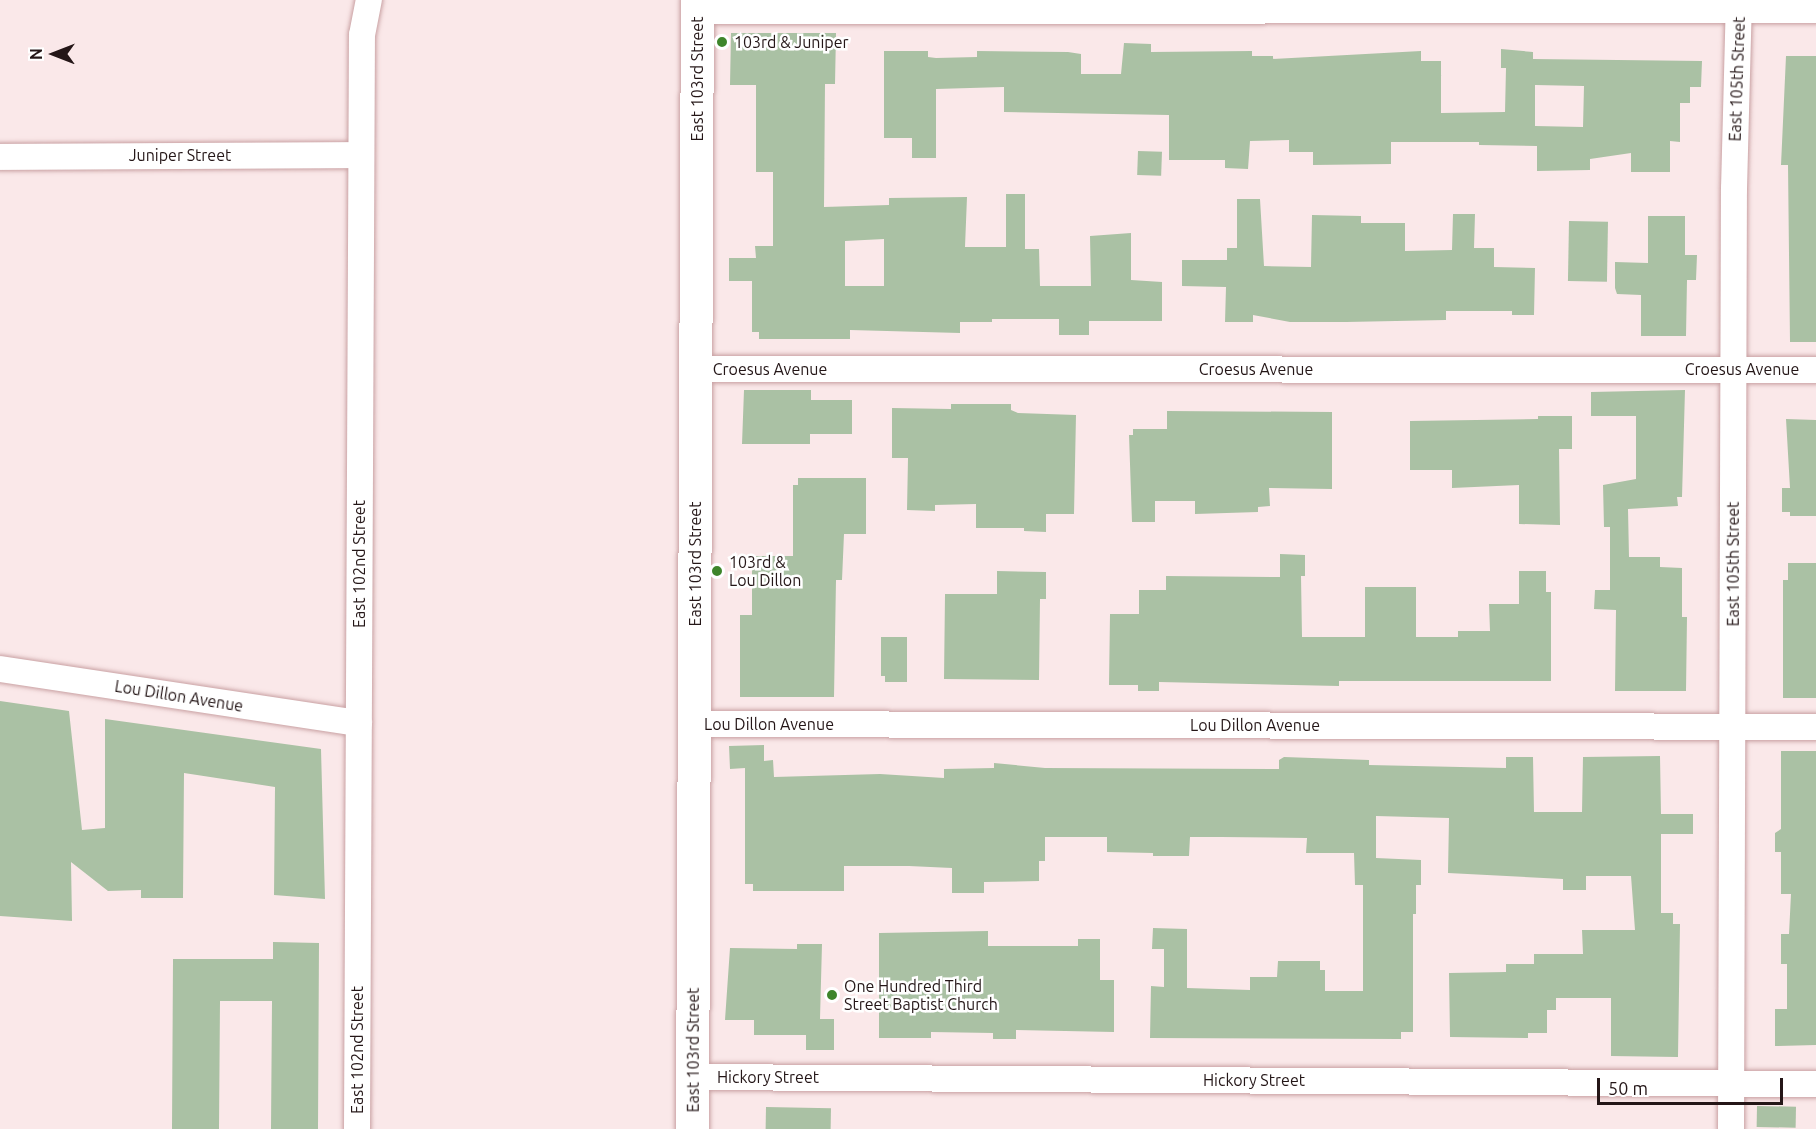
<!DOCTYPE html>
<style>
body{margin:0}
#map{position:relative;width:1816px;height:1129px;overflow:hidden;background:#fae8e9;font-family:Ubuntu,sans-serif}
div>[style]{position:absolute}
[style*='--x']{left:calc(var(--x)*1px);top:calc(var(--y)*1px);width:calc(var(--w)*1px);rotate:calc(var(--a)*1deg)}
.building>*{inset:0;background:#aac1a4;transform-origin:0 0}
.roads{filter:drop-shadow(0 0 2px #c9a1a3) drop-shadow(0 0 2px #c9a1a3)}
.street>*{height:26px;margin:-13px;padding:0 13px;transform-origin:13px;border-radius:13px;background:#fff}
.secondary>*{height:33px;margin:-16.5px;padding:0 16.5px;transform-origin:16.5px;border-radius:16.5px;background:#fff}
.dots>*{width:16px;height:16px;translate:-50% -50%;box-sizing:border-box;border:3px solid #fff;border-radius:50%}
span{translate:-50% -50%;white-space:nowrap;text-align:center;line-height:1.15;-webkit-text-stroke:5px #fff;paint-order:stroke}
.poi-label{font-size:16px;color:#241617}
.left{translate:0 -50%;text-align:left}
.street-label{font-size:16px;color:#241617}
.north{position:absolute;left:24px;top:24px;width:60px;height:60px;-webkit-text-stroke:4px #fff;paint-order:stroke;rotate:270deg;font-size:16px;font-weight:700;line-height:24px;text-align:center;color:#241617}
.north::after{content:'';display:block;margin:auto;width:21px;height:27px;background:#241617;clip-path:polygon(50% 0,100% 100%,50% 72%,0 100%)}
.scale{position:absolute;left:1597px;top:1078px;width:186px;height:27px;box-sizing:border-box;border:3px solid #241617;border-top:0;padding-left:8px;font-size:18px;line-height:21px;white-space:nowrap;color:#241617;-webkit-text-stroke:4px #fff;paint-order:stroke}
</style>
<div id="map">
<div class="building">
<i style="clip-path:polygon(evenodd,731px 33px,836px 33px,835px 84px,825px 84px,824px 207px,889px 205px,889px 198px,967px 197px,965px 247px,1006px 247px,1006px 194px,1025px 194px,1025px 249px,1039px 249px,1040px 286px,1091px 286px,1090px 236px,1131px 233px,1131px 280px,1162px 282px,1162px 321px,1089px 321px,1089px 335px,1059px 335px,1059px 319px,992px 319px,992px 322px,960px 322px,960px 333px,850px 330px,850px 339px,759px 339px,759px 332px,752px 332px,752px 281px,729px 281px,729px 258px,756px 258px,755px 246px,773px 246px,773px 172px,756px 172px,756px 85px,730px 85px,731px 33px,884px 239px,884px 286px,845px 286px,845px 241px,884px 239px)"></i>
<i style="clip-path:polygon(evenodd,1124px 43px,1151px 44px,1151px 52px,1252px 51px,1252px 56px,1273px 56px,1273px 59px,1421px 51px,1421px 61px,1441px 61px,1441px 113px,1505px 112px,1506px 68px,1501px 68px,1501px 49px,1533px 52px,1533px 59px,1702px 61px,1701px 87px,1690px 87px,1690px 103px,1680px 103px,1680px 142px,1670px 141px,1670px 172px,1631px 172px,1631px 153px,1590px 159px,1590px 170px,1537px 171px,1537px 146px,1479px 145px,1479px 142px,1391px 142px,1391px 164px,1313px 165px,1313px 152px,1289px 152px,1289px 140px,1250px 141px,1248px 169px,1225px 168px,1225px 160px,1169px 160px,1169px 115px,1004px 112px,1004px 87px,936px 89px,936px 158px,912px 158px,912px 138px,884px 138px,884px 51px,928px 51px,928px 57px,936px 58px,977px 57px,977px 51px,1068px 52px,1081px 54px,1081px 74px,1121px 74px,1124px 43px,1535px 85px,1584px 86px,1583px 127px,1535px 126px,1535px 85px)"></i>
<i style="clip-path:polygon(1786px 56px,1816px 56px,1816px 342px,1790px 342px,1788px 165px,1781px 165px)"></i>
<i style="left:1138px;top:151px;width:24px;height:24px;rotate:2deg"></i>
<i style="clip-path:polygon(1237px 199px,1260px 199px,1264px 266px,1311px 267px,1312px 215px,1361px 216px,1361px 223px,1405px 223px,1405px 251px,1452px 250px,1453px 214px,1475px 214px,1474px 248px,1494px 248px,1494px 267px,1535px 268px,1534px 315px,1512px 315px,1512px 311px,1446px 311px,1446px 320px,1346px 322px,1290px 322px,1253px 315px,1253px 322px,1225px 322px,1226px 287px,1182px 286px,1182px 260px,1227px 260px,1227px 248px,1237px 248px)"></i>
<i style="clip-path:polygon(1648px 216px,1685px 216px,1685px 255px,1697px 255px,1696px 280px,1687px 280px,1686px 336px,1641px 336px,1641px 295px,1617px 294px,1615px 288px,1615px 262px,1648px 263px)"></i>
<i style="left:1569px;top:221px;width:39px;height:60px;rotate:1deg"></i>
<i style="clip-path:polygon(744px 390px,811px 390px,811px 400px,852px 400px,852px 434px,810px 434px,810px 444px,742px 444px)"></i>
<i style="clip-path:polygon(1685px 390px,1682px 497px,1677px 497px,1678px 506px,1628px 509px,1629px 557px,1660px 557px,1660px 567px,1682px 568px,1682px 617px,1687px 617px,1686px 691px,1615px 691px,1616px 610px,1594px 609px,1595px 590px,1610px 590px,1610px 527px,1604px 527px,1603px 485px,1636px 479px,1636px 416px,1591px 416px,1591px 392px)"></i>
<i style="clip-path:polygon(951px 404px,1011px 404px,1011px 410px,1018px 413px,1076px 415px,1074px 514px,1046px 514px,1046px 532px,1024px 531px,1024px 528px,976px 528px,976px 504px,935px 505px,935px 511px,907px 510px,908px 458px,892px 458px,892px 408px,951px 409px)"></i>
<i style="clip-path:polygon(1167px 411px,1332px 412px,1332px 489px,1269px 488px,1270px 506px,1258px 507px,1258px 512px,1195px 514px,1195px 501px,1155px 501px,1155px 522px,1132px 522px,1129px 435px,1133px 435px,1133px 429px,1167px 429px)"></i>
<i style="clip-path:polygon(1538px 416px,1572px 416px,1572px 449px,1559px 449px,1560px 525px,1519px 524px,1519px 485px,1452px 488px,1452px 470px,1410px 470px,1410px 421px,1538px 419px)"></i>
<i style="clip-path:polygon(1786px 419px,1816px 420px,1816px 516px,1790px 516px,1790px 512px,1782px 512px,1782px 488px,1790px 488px)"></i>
<i style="clip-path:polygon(798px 478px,866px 478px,866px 534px,844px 534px,842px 580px,836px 580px,834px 697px,740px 697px,740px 615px,752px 615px,752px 556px,793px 556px,793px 485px,798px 485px)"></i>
<i style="clip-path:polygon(1280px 554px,1305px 555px,1305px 576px,1301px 576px,1302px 637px,1365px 637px,1365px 587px,1416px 587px,1416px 637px,1458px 637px,1458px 631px,1490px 631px,1489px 604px,1519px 604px,1519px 571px,1546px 571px,1546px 592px,1551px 592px,1551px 681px,1339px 681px,1339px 686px,1159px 682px,1159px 691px,1138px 691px,1138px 685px,1109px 685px,1110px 614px,1139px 614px,1139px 590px,1166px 590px,1166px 576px,1280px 577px)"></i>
<i style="clip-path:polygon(1788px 563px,1816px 563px,1816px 698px,1783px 698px,1783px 580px,1788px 580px)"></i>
<i style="clip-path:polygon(997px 571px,1046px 572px,1046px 599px,1040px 599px,1039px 680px,944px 679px,945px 594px,997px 594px)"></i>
<i style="clip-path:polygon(881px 637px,907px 637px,907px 682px,885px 682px,885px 676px,881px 676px)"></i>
<i style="clip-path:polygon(0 701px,69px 711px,82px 830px,105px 828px,105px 719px,321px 749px,325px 899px,274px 895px,275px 787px,184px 773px,183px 898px,141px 898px,141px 890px,108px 891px,71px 862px,72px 921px,0 916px)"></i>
<i style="clip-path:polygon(764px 745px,764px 761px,773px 760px,774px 777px,880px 774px,944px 778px,944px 769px,994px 768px,994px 763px,1045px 768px,1279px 769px,1279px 760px,1284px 757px,1369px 760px,1369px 765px,1506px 768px,1506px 757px,1533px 757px,1534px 812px,1582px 812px,1583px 757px,1660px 756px,1661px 814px,1693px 814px,1693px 834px,1661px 834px,1661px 913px,1673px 913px,1673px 924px,1680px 924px,1678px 1057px,1611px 1056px,1611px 998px,1556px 998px,1556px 1010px,1547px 1010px,1547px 1033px,1528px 1033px,1528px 1038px,1450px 1037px,1449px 973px,1506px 972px,1506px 964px,1534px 964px,1534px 954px,1583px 954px,1582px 930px,1635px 930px,1631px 876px,1586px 876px,1586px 890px,1563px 890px,1563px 879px,1448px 873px,1449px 818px,1376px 816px,1376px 858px,1421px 860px,1421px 885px,1416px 885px,1416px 914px,1413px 914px,1413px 1032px,1401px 1032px,1401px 1039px,1150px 1038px,1151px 986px,1164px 987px,1164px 949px,1152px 949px,1153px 928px,1187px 929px,1187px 988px,1250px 990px,1250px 977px,1277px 977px,1278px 961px,1320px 961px,1320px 970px,1325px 970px,1325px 991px,1363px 991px,1363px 885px,1355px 885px,1354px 853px,1306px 853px,1307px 838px,1221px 837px,1190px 837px,1189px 856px,1153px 856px,1153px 853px,1107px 852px,1107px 837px,1045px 837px,1045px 861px,1039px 861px,1039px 881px,984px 882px,984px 893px,952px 893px,952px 868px,909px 866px,844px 866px,844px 891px,753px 891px,753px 884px,745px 884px,745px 768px,730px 769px,729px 746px)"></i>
<i style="clip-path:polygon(1781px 751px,1816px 751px,1816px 1045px,1775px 1046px,1775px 1009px,1787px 1009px,1787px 964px,1781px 964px,1781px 934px,1789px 934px,1791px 894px,1781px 894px,1781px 852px,1775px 852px,1775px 833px,1781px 829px)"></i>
<i style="clip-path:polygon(988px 931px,988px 946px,1078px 946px,1078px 939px,1100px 939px,1100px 980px,1114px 980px,1114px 1032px,1016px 1030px,1016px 1039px,993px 1039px,993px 1033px,931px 1032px,931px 1038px,879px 1038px,879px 933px)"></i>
<i style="clip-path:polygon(273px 942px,319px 943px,318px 1129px,271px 1129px,272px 1001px,220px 1001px,219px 1129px,172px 1129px,173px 959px,273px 959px)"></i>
<i style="clip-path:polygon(797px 944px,822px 944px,820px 1019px,834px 1019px,834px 1050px,806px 1050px,806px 1035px,754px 1035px,754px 1020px,725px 1020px,730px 948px,797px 949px)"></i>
<i style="left:1757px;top:1106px;width:39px;height:21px;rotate:1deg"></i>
<i style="left:766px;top:1107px;width:65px;height:22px;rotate:1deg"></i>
</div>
<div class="roads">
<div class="street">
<i style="--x:697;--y:11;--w:1119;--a:-0.05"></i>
<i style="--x:0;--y:157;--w:361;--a:-0.3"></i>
<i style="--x:696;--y:369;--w:1120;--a:0.05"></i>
<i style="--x:0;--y:669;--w:363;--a:8.6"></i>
<i style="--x:694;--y:724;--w:1122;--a:0.15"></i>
<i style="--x:692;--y:1077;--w:1124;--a:0.36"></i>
<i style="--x:357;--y:1129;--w:1094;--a:-89.74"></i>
<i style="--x:362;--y:35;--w:36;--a:-79"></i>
<i style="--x:1731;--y:1129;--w:940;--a:-89.82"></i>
<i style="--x:1734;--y:189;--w:189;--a:-88.5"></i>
</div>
<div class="secondary">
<i style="--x:692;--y:1129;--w:1129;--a:-89.75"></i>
</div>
</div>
<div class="dots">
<i style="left:722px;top:42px;background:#3e852b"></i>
<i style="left:717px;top:571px;background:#3e852b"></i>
<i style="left:832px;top:995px;background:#3e852b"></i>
</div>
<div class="poi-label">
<span class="left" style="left:734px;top:42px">103rd &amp; Juniper</span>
<span class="left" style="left:729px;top:571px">103rd &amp;<br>Lou Dillon</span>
<span class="left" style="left:844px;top:995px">One Hundred Third<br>Street Baptist Church</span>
</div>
<div class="street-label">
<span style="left:697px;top:79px;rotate:-90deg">East 103rd Street</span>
<span style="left:1737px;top:79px;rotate:-88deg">East 105th Street</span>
<span style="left:180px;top:155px">Juniper Street</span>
<span style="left:770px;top:369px">Croesus Avenue</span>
<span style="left:1256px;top:369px">Croesus Avenue</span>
<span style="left:1742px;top:369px">Croesus Avenue</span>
<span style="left:359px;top:564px;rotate:-90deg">East 102nd Street</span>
<span style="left:695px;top:564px;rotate:-90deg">East 103rd Street</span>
<span style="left:1733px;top:564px;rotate:-90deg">East 105th Street</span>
<span style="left:179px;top:696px;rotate:9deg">Lou Dillon Avenue</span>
<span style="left:769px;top:724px">Lou Dillon Avenue</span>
<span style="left:1255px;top:725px">Lou Dillon Avenue</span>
<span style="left:357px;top:1050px;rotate:-90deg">East 102nd Street</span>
<span style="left:693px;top:1050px;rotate:-90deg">East 103rd Street</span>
<span style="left:768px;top:1077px">Hickory Street</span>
<span style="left:1254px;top:1080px">Hickory Street</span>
</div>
<div class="north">N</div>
<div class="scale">50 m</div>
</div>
